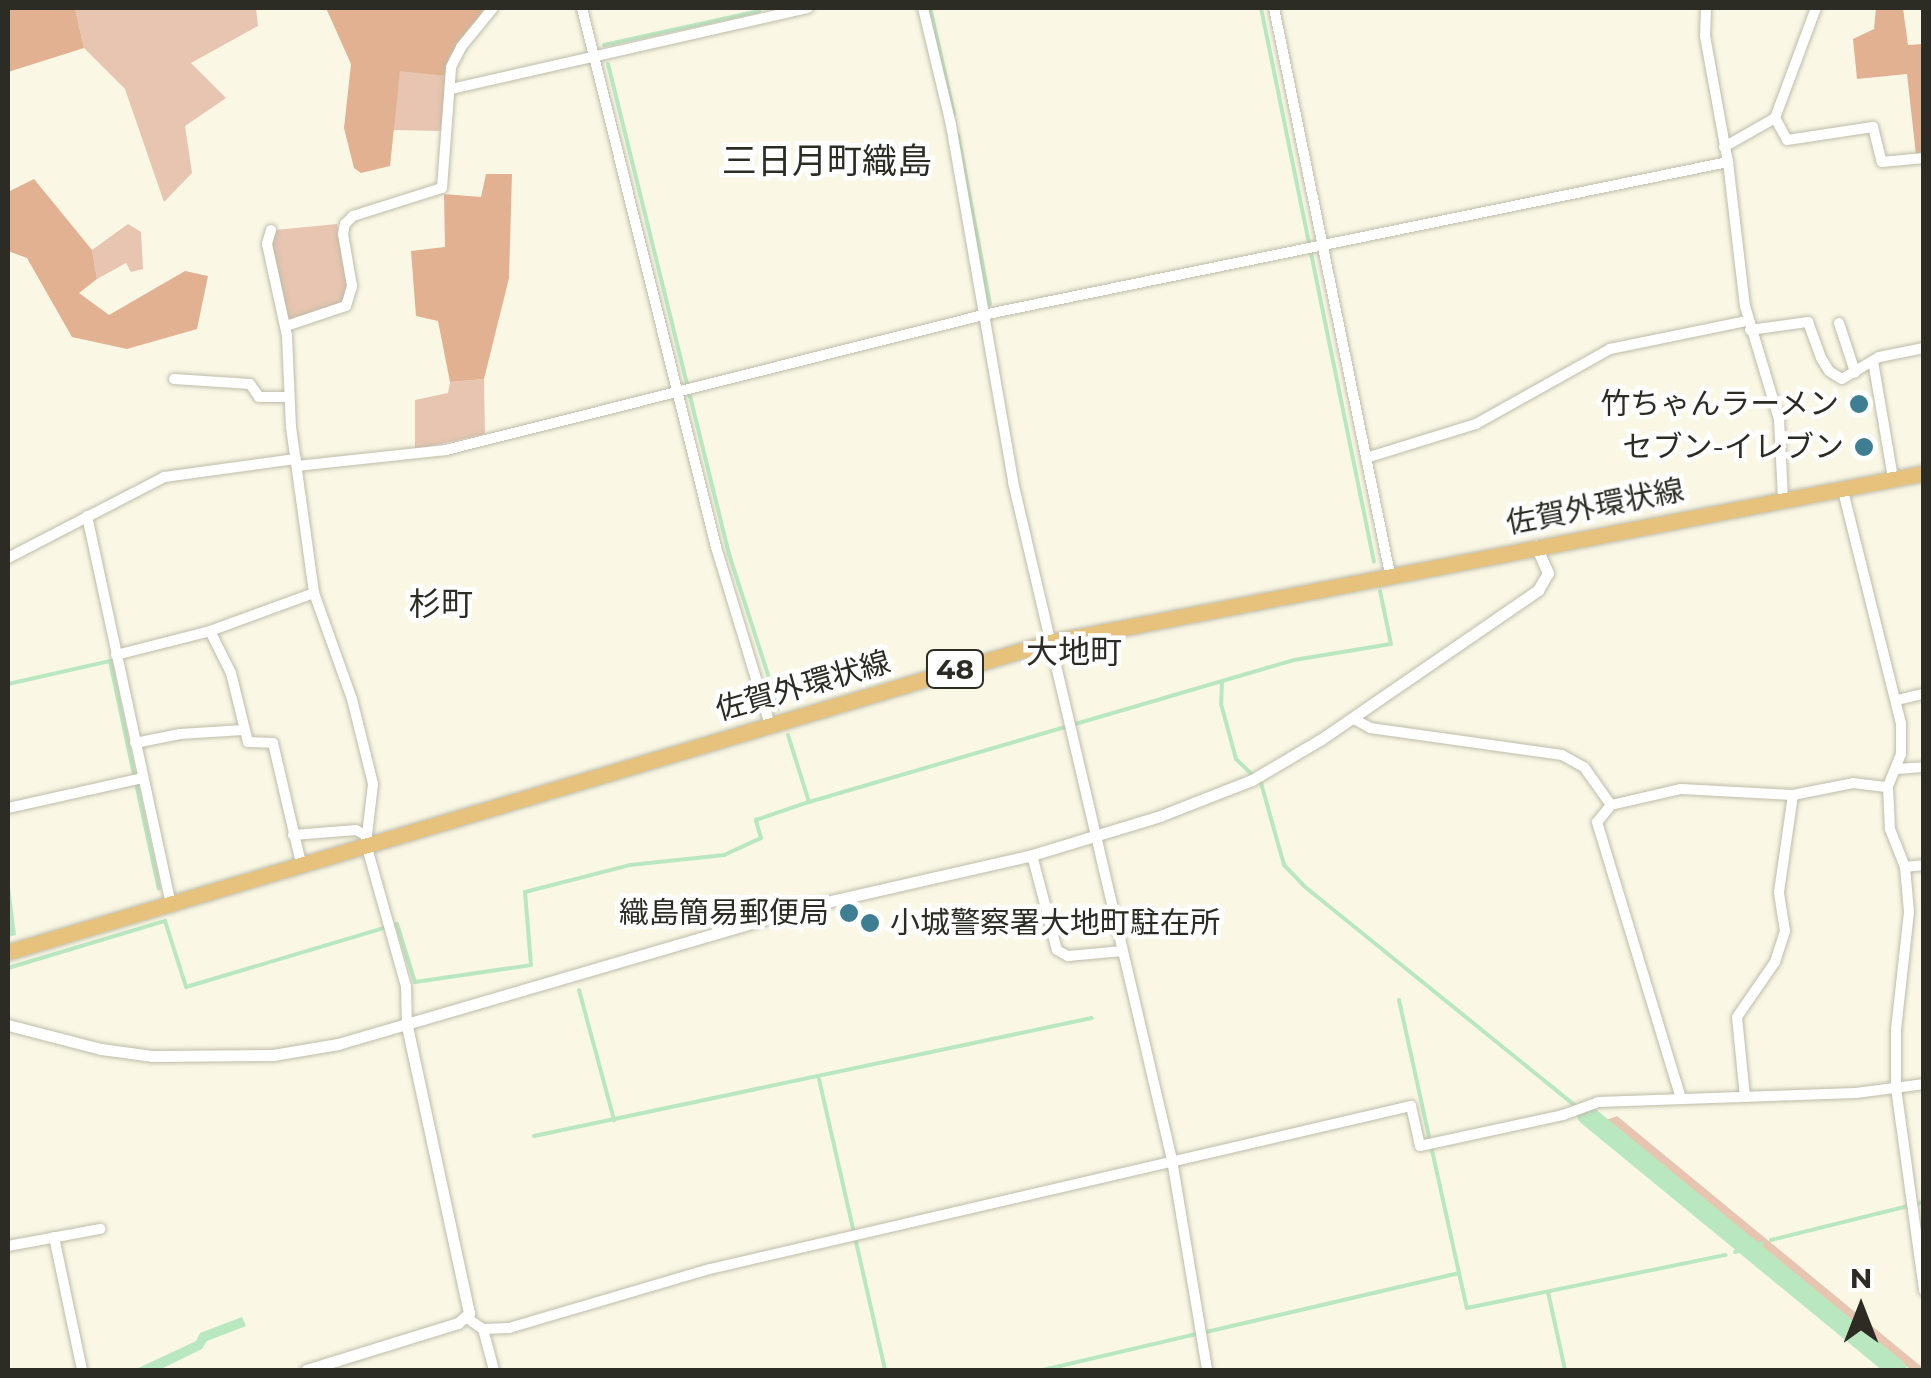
<!DOCTYPE html>
<meta charset="utf-8">
<style>
body{margin:0}
#map{position:relative;width:1931px;height:1378px;overflow:hidden;background:#faf8e5;font-family:Montserrat,"Noto Sans JP",sans-serif}
div>[style]{position:absolute}
[style*='--x']{left:calc(var(--x)*1px);top:calc(var(--y)*1px);width:calc(var(--w)*1px);rotate:calc(var(--a)*1deg)}
.green>*{inset:0;background:#e7c5b0}
.forest>*{inset:0;background:#e2b191}
.water>*{inset:0;background:#b9e8c0}
.stream>*{height:4px;margin:-2px;padding:0 2px;transform-origin:2px;border-radius:2px;background:#b9e8c0}
.river>*{height:20px;margin:-10px;padding:0 10px;transform-origin:10px;border-radius:10px;background:#b9e8c0}
.roads{filter:drop-shadow(0 0 2px #bebcaa) drop-shadow(0 0 2px #bebcaa)}
.minor>*{height:10px;margin:-5px;padding:0 5px;transform-origin:5px;border-radius:5px;background:#fff}
.tertiary>*{height:11px;margin:-5.5px;padding:0 5.5px;transform-origin:5.5px;border-radius:5.5px;background:#fff}
.primary>*{height:15px;margin:-7.5px;padding:0 7.5px;transform-origin:7.5px;border-radius:7.5px;background:#e6c27d}
.dots>*{width:28px;height:28px;translate:-50% -50%;box-sizing:border-box;border:5px solid #fff;border-radius:50%}
span{translate:-50% -50%;white-space:nowrap;text-align:center;line-height:1.15;-webkit-text-stroke:9px #fff;paint-order:stroke}
.shield-label span{padding:2px 8px;background:#fff;border:2px solid;border-radius:8px;-webkit-text-stroke-width:0}
.shield-label{font-size:28px;color:#2c2c25;font-weight:700}
.poi-label{font-size:30px;color:#2c2c25}
.right{translate:-100% -50%;text-align:right}
.left{translate:0 -50%;text-align:left}
.street-label{font-size:30px;color:#2c2c25}
.neighbourhood-label{font-size:32px;color:#2c2c25}
.quarter-label{font-size:35px;color:#2c2c25}
.frame{position:absolute;inset:0;border:10px solid #2c2c25;pointer-events:none}
.north{position:absolute;left:1811px;top:1258px;width:100px;height:100px;-webkit-text-stroke:8px #fff;paint-order:stroke;rotate:0deg;font-size:28px;font-weight:700;line-height:40px;text-align:center;color:#2c2c25}
.north::after{content:'';display:block;margin:auto;width:35px;height:45px;background:#2c2c25;clip-path:polygon(50% 0,100% 100%,50% 72%,0 100%)}
</style>
<div id="map">
<div class="green">
<i style="clip-path:polygon(75px 8px,256px 8px,258px 26px,191px 63px,226px 98px,185px 126px,192px 173px,164px 202px,125px 89px,84px 48px)"></i>
<i style="clip-path:polygon(400px 70px,445px 76px,443px 131px,392px 130px)"></i>
<i style="clip-path:polygon(128px 224px,141px 232px,143px 269px,131px 272px,126px 263px,97px 279px,92px 250px)"></i>
<i style="clip-path:polygon(337px 224px,348px 289px,341px 305px,287px 322px,270px 248px,275px 230px)"></i>
<i style="clip-path:polygon(484px 379px,485px 434px,415px 450px,415px 400px,448px 393px,450px 382px)"></i>
<i style="clip-path:polygon(1617px 1116px,1923px 1368px,1923px 1370px,1911px 1370px,1606px 1120px)"></i>
</div>
<div class="forest">
<i style="clip-path:polygon(8px 8px,75px 8px,84px 48px,8px 72px)"></i>
<i style="clip-path:polygon(326px 8px,485px 8px,450px 56px,445px 76px,400px 71px,390px 166px,361px 173px,354px 168px,344px 128px,351px 64px)"></i>
<i style="clip-path:polygon(1876px 8px,1903px 8px,1908px 45px,1923px 44px,1923px 154px,1916px 155px,1907px 74px,1857px 79px,1853px 39px,1874px 29px)"></i>
<i style="clip-path:polygon(486px 174px,512px 174px,509px 278px,484px 379px,450px 382px,438px 321px,416px 316px,411px 251px,445px 247px,444px 194px,481px 197px)"></i>
<i style="clip-path:polygon(34px 179px,92px 250px,97px 279px,79px 293px,109px 315px,185px 271px,208px 276px,197px 329px,127px 349px,72px 337px,27px 258px,8px 251px,8px 192px)"></i>
</div>
<div class="water">
<i style="clip-path:polygon(8px 870px,16px 935px,8px 937px)"></i>
<i style="clip-path:polygon(242px 1317px,246px 1326px,207px 1341px,202px 1349px,159px 1370px,134px 1370px,196px 1341px,200px 1333px)"></i>
</div>
<div class="stream">
<i style="--x:930;--y:8;--w:109;--a:77.2"></i>
<i style="--x:1261;--y:8;--w:565;--a:78.47"></i>
<i style="--x:604;--y:45;--w:159;--a:-12.4"></i>
<i style="--x:608;--y:64;--w:505;--a:76.13"></i>
<i style="--x:729;--y:554;--w:163;--a:72.1"></i>
<i style="--x:958;--y:135;--w:172;--a:79.3"></i>
<i style="--x:1222;--y:681;--w:23;--a:92"></i>
<i style="--x:1221;--y:704;--w:57;--a:74.7"></i>
<i style="--x:1236;--y:759;--w:35;--a:44"></i>
<i style="--x:1261;--y:783;--w:85;--a:74.3"></i>
<i style="--x:1284;--y:865;--w:29;--a:46"></i>
<i style="--x:1304;--y:886;--w:364;--a:39"></i>
<i style="--x:8;--y:684;--w:105;--a:-12.7"></i>
<i style="--x:110;--y:661;--w:116;--a:78.1"></i>
<i style="--x:788;--y:735;--w:70;--a:72.6"></i>
<i style="--x:136;--y:783;--w:108;--a:77.8"></i>
<i style="--x:8;--y:968;--w:164;--a:-16.7"></i>
<i style="--x:165;--y:921;--w:69;--a:72.3"></i>
<i style="--x:186;--y:987;--w:220;--a:-16.6"></i>
<i style="--x:397;--y:924;--w:61;--a:72.8"></i>
<i style="--x:415;--y:982;--w:117;--a:-8.3"></i>
<i style="--x:531;--y:965;--w:73;--a:-94.7"></i>
<i style="--x:525;--y:892;--w:108;--a:-14.4"></i>
<i style="--x:630;--y:865;--w:95;--a:-6.1"></i>
<i style="--x:724;--y:855;--w:41;--a:-24.7"></i>
<i style="--x:761;--y:838;--w:19;--a:-106"></i>
<i style="--x:756;--y:820;--w:56;--a:-18.8"></i>
<i style="--x:809;--y:802;--w:505;--a:-16.32"></i>
<i style="--x:1294;--y:660;--w:98;--a:-9.4"></i>
<i style="--x:1391;--y:644;--w:54;--a:-101.7"></i>
<i style="--x:579;--y:990;--w:135;--a:74.9"></i>
<i style="--x:1399;--y:1000;--w:315;--a:77.6"></i>
<i style="--x:1467;--y:1308;--w:264;--a:-11.6"></i>
<i style="--x:819;--y:1079;--w:298;--a:77.2"></i>
<i style="--x:534;--y:1136;--w:570;--a:-11.94"></i>
<i style="--x:1771;--y:1240;--w:158;--a:-13.9"></i>
<i style="--x:1735;--y:1252;--w:28;--a:-18"></i>
<i style="--x:1548;--y:1292;--w:80;--a:77.7"></i>
<i style="--x:1206;--y:1332;--w:260;--a:-13.1"></i>
<i style="--x:1043;--y:1370;--w:158;--a:-13.2"></i>
</div>
<div class="river">
<i style="--x:1587;--y:1115;--w:401;--a:39.4"></i>
</div>
<div class="roads">
<div class="minor">
<i style="--x:582;--y:8;--w:555;--a:76.04"></i>
<i style="--x:716;--y:547;--w:186;--a:73.1"></i>
<i style="--x:923;--y:8;--w:120;--a:76.5"></i>
<i style="--x:951;--y:125;--w:362;--a:80.1"></i>
<i style="--x:1013;--y:482;--w:696;--a:76.8"></i>
<i style="--x:1172;--y:1160;--w:213;--a:80.5"></i>
<i style="--x:1274;--y:8;--w:578;--a:78.42"></i>
<i style="--x:1706;--y:8;--w:28;--a:92"></i>
<i style="--x:1705;--y:36;--w:128;--a:79.7"></i>
<i style="--x:1728;--y:162;--w:145;--a:83.3"></i>
<i style="--x:1745;--y:306;--w:118;--a:73.3"></i>
<i style="--x:1779;--y:419;--w:79;--a:87.1"></i>
<i style="--x:451;--y:89;--w:366;--a:-12.8"></i>
<i style="--x:1775;--y:118;--w:25;--a:61"></i>
<i style="--x:1787;--y:140;--w:87;--a:-8.6"></i>
<i style="--x:1873;--y:127;--w:36;--a:76"></i>
<i style="--x:1882;--y:162;--w:42;--a:-5.4"></i>
<i style="--x:1724;--y:147;--w:59;--a:-29.6"></i>
<i style="--x:1775;--y:118;--w:117;--a:-69.6"></i>
<i style="--x:271;--y:230;--w:15;--a:106"></i>
<i style="--x:267;--y:244;--w:94;--a:77.7"></i>
<i style="--x:287;--y:336;--w:91;--a:87.5"></i>
<i style="--x:291;--y:427;--w:168;--a:82.1"></i>
<i style="--x:314;--y:593;--w:113;--a:70.3"></i>
<i style="--x:352;--y:699;--w:88;--a:76.1"></i>
<i style="--x:373;--y:784;--w:60;--a:96.7"></i>
<i style="--x:366;--y:844;--w:148;--a:74.3"></i>
<i style="--x:406;--y:986;--w:40;--a:88.6"></i>
<i style="--x:1839;--y:323;--w:52;--a:71.9"></i>
<i style="--x:286;--y:326;--w:63;--a:-18.4"></i>
<i style="--x:346;--y:306;--w:21;--a:-73"></i>
<i style="--x:352;--y:286;--w:53;--a:-99.8"></i>
<i style="--x:343;--y:234;--w:10;--a:-79"></i>
<i style="--x:345;--y:224;--w:11;--a:-45"></i>
<i style="--x:353;--y:216;--w:93;--a:-17.5"></i>
<i style="--x:442;--y:188;--w:121;--a:-85.7"></i>
<i style="--x:451;--y:67;--w:22;--a:-63"></i>
<i style="--x:461;--y:47;--w:50;--a:-50.6"></i>
<i style="--x:1750;--y:330;--w:59;--a:-7.9"></i>
<i style="--x:1808;--y:322;--w:38;--a:70"></i>
<i style="--x:1821;--y:358;--w:15;--a:58"></i>
<i style="--x:1829;--y:371;--w:15;--a:32"></i>
<i style="--x:1842;--y:379;--w:43;--a:-30.7"></i>
<i style="--x:1879;--y:357;--w:46;--a:-11.3"></i>
<i style="--x:1873;--y:361;--w:119;--a:80.3"></i>
<i style="--x:174;--y:379;--w:76;--a:3.8"></i>
<i style="--x:250;--y:384;--w:16;--a:55"></i>
<i style="--x:259;--y:397;--w:30;--a:0"></i>
<i style="--x:1366;--y:458;--w:115;--a:-17.2"></i>
<i style="--x:1476;--y:424;--w:154;--a:-29.2"></i>
<i style="--x:1610;--y:349;--w:140;--a:-11.6"></i>
<i style="--x:297;--y:466;--w:150;--a:-6.1"></i>
<i style="--x:446;--y:450;--w:554;--a:-14.11"></i>
<i style="--x:983;--y:315;--w:761;--a:-11.61"></i>
<i style="--x:1842;--y:487;--w:243;--a:76"></i>
<i style="--x:1901;--y:723;--w:31;--a:90"></i>
<i style="--x:1901;--y:754;--w:35;--a:112"></i>
<i style="--x:1888;--y:787;--w:42;--a:87.3"></i>
<i style="--x:1890;--y:829;--w:41;--a:68.5"></i>
<i style="--x:1905;--y:867;--w:45;--a:84.9"></i>
<i style="--x:1909;--y:912;--w:118;--a:96.3"></i>
<i style="--x:1896;--y:1029;--w:59;--a:90"></i>
<i style="--x:1896;--y:1088;--w:205;--a:82.1"></i>
<i style="--x:87;--y:516;--w:396;--a:77.8"></i>
<i style="--x:8;--y:558;--w:176;--a:-27.4"></i>
<i style="--x:164;--y:477;--w:133;--a:-7.8"></i>
<i style="--x:210;--y:631;--w:47;--a:63.4"></i>
<i style="--x:231;--y:673;--w:71;--a:76.2"></i>
<i style="--x:248;--y:742;--w:25;--a:2"></i>
<i style="--x:273;--y:743;--w:123;--a:76.9"></i>
<i style="--x:116;--y:655;--w:97;--a:-14.3"></i>
<i style="--x:210;--y:631;--w:111;--a:-20.1"></i>
<i style="--x:1897;--y:700;--w:28;--a:-13"></i>
<i style="--x:1354;--y:719;--w:18;--a:29"></i>
<i style="--x:1370;--y:728;--w:194;--a:8"></i>
<i style="--x:1562;--y:755;--w:25;--a:29"></i>
<i style="--x:1584;--y:767;--w:47;--a:54.6"></i>
<i style="--x:1611;--y:805;--w:72;--a:-12.9"></i>
<i style="--x:1681;--y:789;--w:112;--a:3.1"></i>
<i style="--x:1793;--y:795;--w:61;--a:-11.3"></i>
<i style="--x:1853;--y:783;--w:35;--a:7"></i>
<i style="--x:135;--y:743;--w:46;--a:-11.3"></i>
<i style="--x:180;--y:734;--w:63;--a:-3.6"></i>
<i style="--x:1897;--y:769;--w:27;--a:-4"></i>
<i style="--x:1611;--y:805;--w:22;--a:129"></i>
<i style="--x:1597;--y:822;--w:289;--a:73.1"></i>
<i style="--x:8;--y:808;--w:137;--a:-12.6"></i>
<i style="--x:293;--y:835;--w:63;--a:-4.5"></i>
<i style="--x:356;--y:830;--w:10;--a:29"></i>
<i style="--x:1032;--y:855;--w:98;--a:75.3"></i>
<i style="--x:1057;--y:950;--w:13;--a:29"></i>
<i style="--x:1068;--y:956;--w:55;--a:-5.2"></i>
<i style="--x:1905;--y:867;--w:19;--a:-6"></i>
<i style="--x:1745;--y:1097;--w:80;--a:-95.7"></i>
<i style="--x:1737;--y:1017;--w:67;--a:-55.4"></i>
<i style="--x:1775;--y:962;--w:33;--a:-72"></i>
<i style="--x:1785;--y:931;--w:39;--a:-99"></i>
<i style="--x:1779;--y:892;--w:98;--a:-81.8"></i>
<i style="--x:54;--y:1237;--w:136;--a:78.1"></i>
<i style="--x:8;--y:1246;--w:94;--a:-10.5"></i>
<i style="--x:467;--y:1318;--w:19;--a:35"></i>
<i style="--x:483;--y:1329;--w:26;--a:-2"></i>
<i style="--x:509;--y:1328;--w:209;--a:-16.4"></i>
<i style="--x:710;--y:1269;--w:720;--a:-13.09"></i>
<i style="--x:1411;--y:1106;--w:41;--a:77.3"></i>
<i style="--x:1420;--y:1146;--w:146;--a:-12.2"></i>
<i style="--x:1563;--y:1115;--w:37;--a:-20"></i>
<i style="--x:1598;--y:1102;--w:258;--a:-2"></i>
<i style="--x:1856;--y:1093;--w:69;--a:-7.5"></i>
<i style="--x:483;--y:1329;--w:42;--a:75"></i>
</div>
<div class="tertiary">
<i style="--x:8;--y:1025;--w:96;--a:14.5"></i>
<i style="--x:101;--y:1049;--w:51;--a:7.8"></i>
<i style="--x:152;--y:1056;--w:121;--a:-0.5"></i>
<i style="--x:273;--y:1055;--w:66;--a:-9.6"></i>
<i style="--x:338;--y:1044;--w:496;--a:-16.3"></i>
<i style="--x:814;--y:905;--w:224;--a:-12.9"></i>
<i style="--x:1032;--y:855;--w:134;--a:-16.9"></i>
<i style="--x:1160;--y:816;--w:99;--a:-21.4"></i>
<i style="--x:1252;--y:780;--w:79;--a:-30.5"></i>
<i style="--x:1320;--y:740;--w:265;--a:-34.5"></i>
<i style="--x:1538;--y:590;--w:20;--a:-60"></i>
<i style="--x:1548;--y:573;--w:30;--a:-114"></i>
<i style="--x:306;--y:1370;--w:159;--a:-17.2"></i>
<i style="--x:458;--y:1323;--w:15;--a:-42"></i>
<i style="--x:469;--y:1313;--w:294;--a:-102.2"></i>
</div>
<div class="primary">
<i style="--x:8;--y:952;--w:1087;--a:-16.57"></i>
<i style="--x:1050;--y:642;--w:890;--a:-10.94"></i>
</div>
</div>
<div class="dots">
<i style="left:1859px;top:404px;background:#3e7e92"></i>
<i style="left:1864px;top:447px;background:#3e7e92"></i>
<i style="left:849px;top:913px;background:#3e7e92"></i>
<i style="left:870px;top:923px;background:#3e7e92"></i>
</div>
<div class="shield-label">
<span style="left:955px;top:669px">48</span>
</div>
<div class="poi-label">
<span class="right" style="left:1839px;top:404px">竹ちゃんラーメン</span>
<span class="right" style="left:1844px;top:447px">セブン-イレブン</span>
<span class="right" style="left:829px;top:913px">織島簡易郵便局</span>
<span class="left" style="left:890px;top:923px">小城警察署大地町駐在所</span>
</div>
<div class="street-label">
<span style="left:1595px;top:507px;rotate:-11deg">佐賀外環状線</span>
<span style="left:803px;top:686px;rotate:-16deg">佐賀外環状線</span>
</div>
<div class="neighbourhood-label">
<span style="left:441px;top:604px">杉町</span>
<span style="left:1074px;top:652px">大地町</span>
</div>
<div class="quarter-label">
<span style="left:827px;top:161px">三日月町織島</span>
</div>
<div class="frame"></div>
<div class="north">N</div>
</div>
